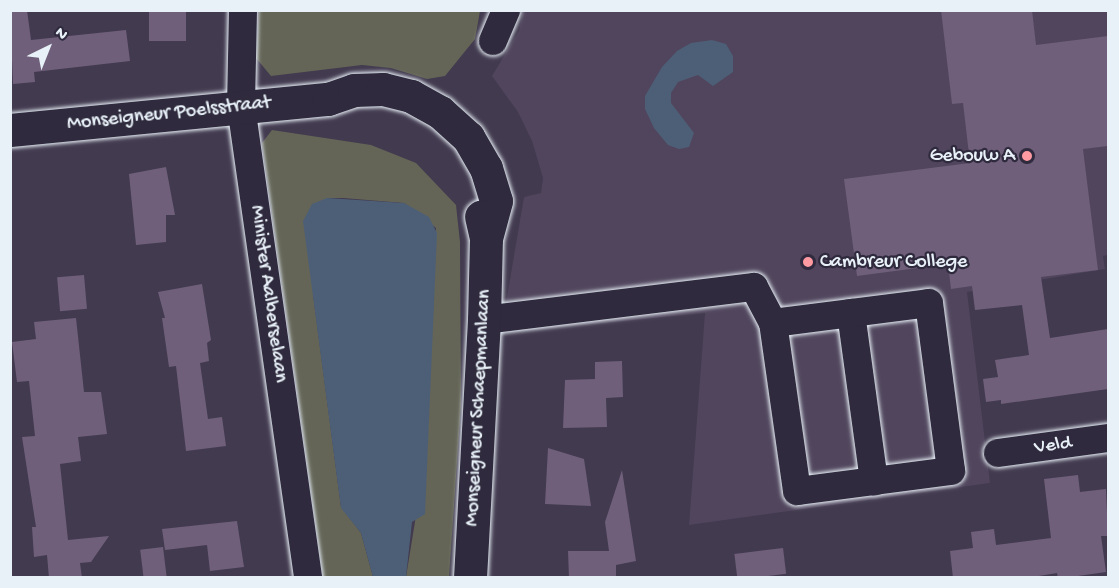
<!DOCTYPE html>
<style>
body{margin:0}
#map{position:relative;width:1119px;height:588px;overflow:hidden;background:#423a4f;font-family:"Gochi Hand",sans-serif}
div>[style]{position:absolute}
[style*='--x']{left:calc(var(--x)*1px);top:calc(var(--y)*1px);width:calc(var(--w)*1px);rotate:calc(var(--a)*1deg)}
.built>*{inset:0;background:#50455c}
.green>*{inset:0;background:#646557}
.water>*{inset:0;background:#4d5f77}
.building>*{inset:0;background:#6f5f7a;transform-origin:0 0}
.roads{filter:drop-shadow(0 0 2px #e8f1f8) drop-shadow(0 0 2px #e8f1f8)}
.minor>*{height:28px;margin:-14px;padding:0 14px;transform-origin:14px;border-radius:14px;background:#2f2a3d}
.major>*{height:33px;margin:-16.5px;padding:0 16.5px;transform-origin:16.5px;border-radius:16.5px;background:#2f2a3d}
.dots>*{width:16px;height:16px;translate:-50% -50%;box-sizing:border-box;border:3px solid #2f2a3d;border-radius:50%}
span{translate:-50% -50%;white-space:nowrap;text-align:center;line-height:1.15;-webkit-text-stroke:4.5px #2f2a3d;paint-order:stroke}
.street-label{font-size:20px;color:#e8f1f8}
.poi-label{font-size:20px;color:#e8f1f8}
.right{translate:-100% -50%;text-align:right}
.left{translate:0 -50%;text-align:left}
.frame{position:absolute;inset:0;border:12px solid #e8f1f8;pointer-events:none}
.north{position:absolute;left:18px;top:18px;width:60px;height:60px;-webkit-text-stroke:4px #2f2a3d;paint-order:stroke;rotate:43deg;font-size:16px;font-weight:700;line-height:24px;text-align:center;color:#e8f1f8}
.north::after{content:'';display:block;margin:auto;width:21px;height:27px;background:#e8f1f8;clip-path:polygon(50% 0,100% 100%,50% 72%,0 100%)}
</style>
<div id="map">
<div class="built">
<i style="clip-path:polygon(523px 11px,1108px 11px,1108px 255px,1103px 256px,1105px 269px,967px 292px,990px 483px,689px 525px,705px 313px,511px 332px,506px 303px,524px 197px,541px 193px,543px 178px,532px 141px,518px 112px,492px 76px,519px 31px)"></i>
</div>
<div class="green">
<i style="clip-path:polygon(259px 11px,480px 11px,475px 39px,445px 76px,427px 79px,391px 68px,362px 65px,271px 76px,256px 58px)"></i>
<i style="clip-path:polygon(272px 130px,371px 145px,416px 163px,456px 205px,460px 242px,461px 405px,449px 577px,406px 577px,427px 448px,436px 228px,404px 203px,343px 198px,327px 198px,313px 294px,341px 507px,361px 533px,373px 577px,323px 577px,262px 143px)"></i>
</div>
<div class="water">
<i style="clip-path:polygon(712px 40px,726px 44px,733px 56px,733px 72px,713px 86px,698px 75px,678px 82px,671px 93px,671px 103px,694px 133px,689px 147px,679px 149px,668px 145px,654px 128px,645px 109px,645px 96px,662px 67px,677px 51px,691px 43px)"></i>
<i style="clip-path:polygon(327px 198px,404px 203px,429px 217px,437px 233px,425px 514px,412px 522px,406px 577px,373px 577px,361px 533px,341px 508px,303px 221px,312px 204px)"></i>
</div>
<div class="building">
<i style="clip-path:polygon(10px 10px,27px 10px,31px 40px,126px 30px,130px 61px,34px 72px,35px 82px,13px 84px)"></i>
<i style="left:149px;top:10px;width:37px;height:31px"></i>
<i style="clip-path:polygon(941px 10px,1032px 10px,1036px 45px,1108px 36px,1108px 146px,1083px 149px,1098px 270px,1041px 277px,1050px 338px,1108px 329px,1108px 389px,1001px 404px,1001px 400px,986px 402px,983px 379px,998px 377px,995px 360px,1029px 355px,1022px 305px,975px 310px,972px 286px,951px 289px,948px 264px,857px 276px,844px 179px,970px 163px,963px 103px,952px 104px)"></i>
<i style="clip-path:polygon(166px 167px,175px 215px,166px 215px,166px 242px,136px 245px,129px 174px)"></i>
<i style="left:84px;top:275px;width:34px;height:27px;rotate:85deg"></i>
<i style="clip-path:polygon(202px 284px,211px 340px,207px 343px,209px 361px,200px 363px,208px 419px,222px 417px,226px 446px,186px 451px,176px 366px,169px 367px,162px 318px,165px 318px,158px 292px)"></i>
<i style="clip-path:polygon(76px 318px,84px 392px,101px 392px,107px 434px,78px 437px,81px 461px,60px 464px,68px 540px,109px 536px,91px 562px,80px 563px,82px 578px,49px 578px,47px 555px,34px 557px,32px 527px,36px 527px,22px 437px,35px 436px,29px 381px,17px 382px,12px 342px,36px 339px,34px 322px)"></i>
<i style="clip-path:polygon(622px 361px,623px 397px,606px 398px,607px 427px,563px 428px,565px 380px,595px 379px,595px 362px)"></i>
<i style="clip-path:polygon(548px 448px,584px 459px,591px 506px,545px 504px)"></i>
<i style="clip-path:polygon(622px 470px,636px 561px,616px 565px,616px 578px,569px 578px,568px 551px,609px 551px,605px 522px)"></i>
<i style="clip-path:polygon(1078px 475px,1080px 492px,1106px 489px,1108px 536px,1101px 536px,1106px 572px,1064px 578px,1058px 578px,1057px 573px,1027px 578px,953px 578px,950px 551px,973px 548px,971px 532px,994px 529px,996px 545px,1051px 538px,1044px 479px)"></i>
<i style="clip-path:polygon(237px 521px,244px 567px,210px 571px,207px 545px,165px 550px,162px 529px)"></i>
<i style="left:163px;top:547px;width:31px;height:23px;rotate:83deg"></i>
<i style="left:783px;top:548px;width:26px;height:49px;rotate:83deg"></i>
</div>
<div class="roads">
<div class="minor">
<i style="--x:243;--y:10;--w:96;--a:91.2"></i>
<i style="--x:241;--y:106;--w:477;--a:81.9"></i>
<i style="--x:493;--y:41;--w:34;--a:-67"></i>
<i style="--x:851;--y:313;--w:170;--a:82.2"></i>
<i style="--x:484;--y:320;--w:272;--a:-7"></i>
<i style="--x:754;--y:287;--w:41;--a:62.2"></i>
<i style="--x:773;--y:323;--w:157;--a:-7.3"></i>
<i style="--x:929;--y:303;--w:169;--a:82.5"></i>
<i style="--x:951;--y:471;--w:155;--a:172.6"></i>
<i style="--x:797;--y:491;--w:170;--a:-98.1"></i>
<i style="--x:998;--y:453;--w:111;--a:-7.8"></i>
</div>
<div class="major">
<i style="--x:10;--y:130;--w:320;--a:-5.6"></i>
<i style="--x:328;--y:99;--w:28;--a:-19"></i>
<i style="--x:354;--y:90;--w:29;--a:-2"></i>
<i style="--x:383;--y:89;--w:29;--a:14"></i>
<i style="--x:411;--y:96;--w:33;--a:29"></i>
<i style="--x:440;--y:112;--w:38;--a:42"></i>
<i style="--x:468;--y:137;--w:36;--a:60"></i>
<i style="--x:486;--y:168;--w:34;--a:73"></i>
<i style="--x:496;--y:201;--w:38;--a:105"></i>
<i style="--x:470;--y:578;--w:258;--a:-86.9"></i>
<i style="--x:484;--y:320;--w:82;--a:-88.6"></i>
<i style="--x:486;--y:238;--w:22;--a:-103"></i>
</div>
</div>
<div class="dots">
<i style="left:1027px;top:156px;background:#ff9aa2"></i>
<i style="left:808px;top:262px;background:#ff9aa2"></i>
</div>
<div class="street-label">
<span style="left:169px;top:114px;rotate:-6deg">Monseigneur Poelsstraat</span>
<span style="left:268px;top:294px;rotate:82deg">Minister Aalberselaan</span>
<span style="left:479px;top:408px;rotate:-87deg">Monseigneur Schaepmanlaan</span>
<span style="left:1053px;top:446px;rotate:-8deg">Veld</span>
</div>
<div class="poi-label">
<span class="right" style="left:1015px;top:156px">Gebouw A</span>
<span class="left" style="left:820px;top:262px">Cambreur College</span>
</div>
<div class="frame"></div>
<div class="north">N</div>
</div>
